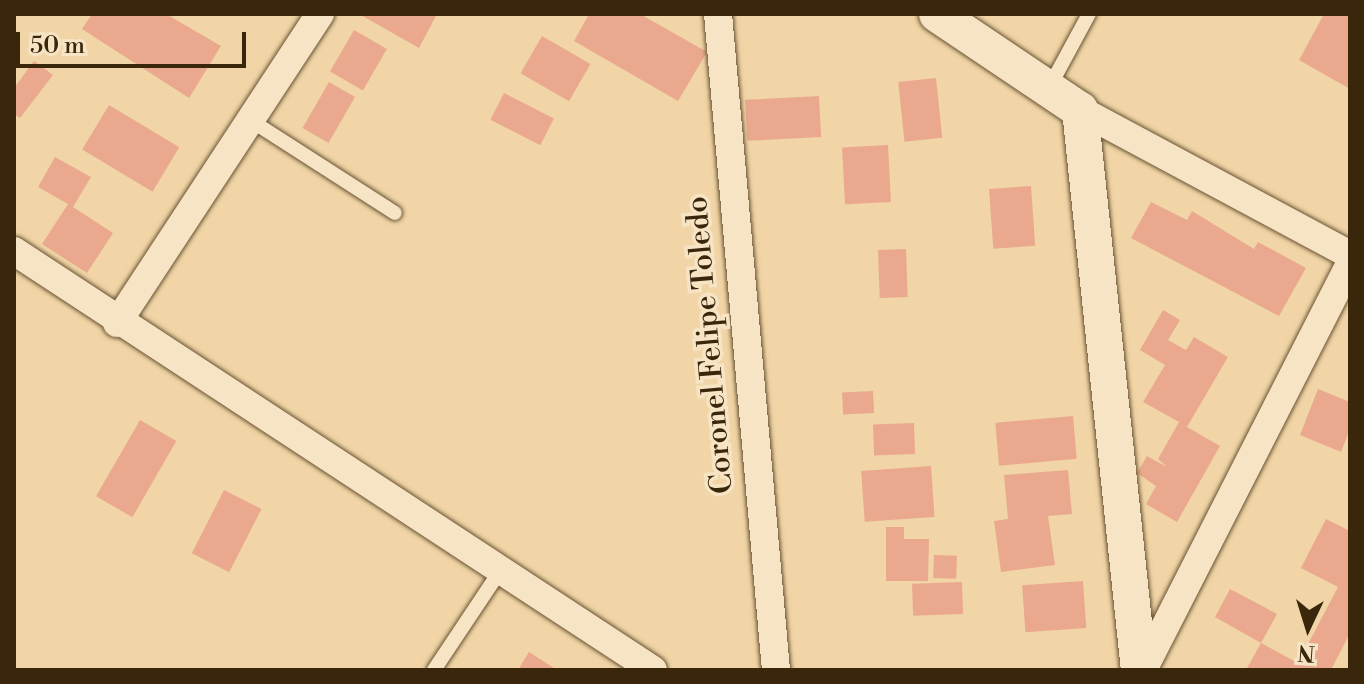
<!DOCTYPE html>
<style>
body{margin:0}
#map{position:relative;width:1364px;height:684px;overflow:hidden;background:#f1d5a6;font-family:"Libre Bodoni",serif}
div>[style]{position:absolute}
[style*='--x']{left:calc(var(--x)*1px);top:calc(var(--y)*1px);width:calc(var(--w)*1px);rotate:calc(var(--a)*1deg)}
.building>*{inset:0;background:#eaa98e;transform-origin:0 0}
.roads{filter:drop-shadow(0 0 2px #685232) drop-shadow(0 0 2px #685232)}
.service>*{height:14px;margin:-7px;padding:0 7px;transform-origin:7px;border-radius:7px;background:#f6e4c5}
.minor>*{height:28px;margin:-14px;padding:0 14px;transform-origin:14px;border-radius:14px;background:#f6e4c5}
.tertiary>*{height:36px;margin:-18px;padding:0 18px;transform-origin:18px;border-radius:18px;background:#f6e4c5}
span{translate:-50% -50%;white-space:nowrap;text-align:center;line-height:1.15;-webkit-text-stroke:7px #f6e4c5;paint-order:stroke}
.street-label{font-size:30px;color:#3a260b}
.frame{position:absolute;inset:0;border:16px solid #3a260b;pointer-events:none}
.north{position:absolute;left:1268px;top:588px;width:80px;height:80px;-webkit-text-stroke:6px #f6e4c5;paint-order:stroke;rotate:184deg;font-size:22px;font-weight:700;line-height:32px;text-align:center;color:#3a260b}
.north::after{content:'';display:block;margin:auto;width:28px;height:36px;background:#3a260b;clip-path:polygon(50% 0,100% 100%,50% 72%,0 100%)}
.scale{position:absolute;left:16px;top:32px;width:230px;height:36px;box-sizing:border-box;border:4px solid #3a260b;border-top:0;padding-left:10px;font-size:24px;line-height:28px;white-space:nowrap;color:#3a260b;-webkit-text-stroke:6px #f6e4c5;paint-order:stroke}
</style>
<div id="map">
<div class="building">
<i style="clip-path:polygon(92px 14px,166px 14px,221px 46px,189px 98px,82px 29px)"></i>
<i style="clip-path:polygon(359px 14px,437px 14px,419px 48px)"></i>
<i style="clip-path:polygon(589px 14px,640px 14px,707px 52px,678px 101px,574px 41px)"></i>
<i style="clip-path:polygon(1324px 14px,1350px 14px,1350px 89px,1299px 60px)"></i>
<i style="left:354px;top:30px;width:38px;height:48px;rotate:30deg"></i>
<i style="left:542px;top:36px;width:56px;height:43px;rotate:30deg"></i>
<i style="clip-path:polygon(34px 61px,53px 75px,20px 118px,14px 114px,14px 88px)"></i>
<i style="left:936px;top:78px;width:60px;height:38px;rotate:84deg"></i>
<i style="left:329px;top:82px;width:30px;height:53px;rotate:30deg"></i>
<i style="left:504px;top:93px;width:56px;height:30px;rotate:27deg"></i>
<i style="left:819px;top:96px;width:41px;height:74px;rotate:87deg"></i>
<i style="left:109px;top:105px;width:82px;height:52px;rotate:31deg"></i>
<i style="left:888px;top:145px;width:57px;height:46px;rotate:87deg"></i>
<i style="clip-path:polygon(55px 157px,91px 177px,73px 207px,113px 233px,87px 273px,42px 244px,68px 204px,38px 187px)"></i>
<i style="left:1031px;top:186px;width:60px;height:42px;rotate:86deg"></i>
<i style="clip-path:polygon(1151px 202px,1187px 220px,1192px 211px,1254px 249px,1258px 242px,1306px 268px,1279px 316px,1131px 238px)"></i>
<i style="left:906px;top:249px;width:48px;height:28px;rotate:88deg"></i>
<i style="clip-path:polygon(1163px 310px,1180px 320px,1168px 340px,1186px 350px,1194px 337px,1228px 357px,1187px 427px,1220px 446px,1177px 522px,1146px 504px,1156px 486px,1137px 473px,1147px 456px,1167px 467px,1158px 459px,1179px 422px,1143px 402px,1165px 365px,1140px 350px)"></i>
<i style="clip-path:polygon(1318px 389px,1350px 402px,1350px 429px,1341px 452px,1300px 435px)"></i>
<i style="left:873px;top:391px;width:22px;height:31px;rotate:87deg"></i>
<i style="left:1073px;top:416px;width:43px;height:78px;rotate:85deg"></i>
<i style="left:140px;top:420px;width:42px;height:88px;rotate:30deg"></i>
<i style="left:914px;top:423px;width:31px;height:41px;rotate:88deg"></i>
<i style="left:931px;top:466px;width:51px;height:70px;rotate:86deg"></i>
<i style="clip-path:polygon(1068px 470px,1072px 514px,1048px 516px,1055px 565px,1001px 572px,994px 521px,1008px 519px,1004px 475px)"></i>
<i style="left:224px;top:490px;width:42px;height:71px;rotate:27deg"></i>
<i style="clip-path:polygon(1326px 519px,1350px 531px,1350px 633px,1331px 670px,1246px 670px,1261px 643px,1215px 617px,1230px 589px,1277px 614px,1261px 643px,1298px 663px,1338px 587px,1301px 568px)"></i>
<i style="clip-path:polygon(886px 527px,904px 527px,904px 539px,929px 539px,928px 581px,886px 581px)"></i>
<i style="left:934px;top:555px;width:23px;height:23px;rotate:2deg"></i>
<i style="left:1083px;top:581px;width:47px;height:61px;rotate:86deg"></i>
<i style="left:962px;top:582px;width:32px;height:50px;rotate:88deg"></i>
<i style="clip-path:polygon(529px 652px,557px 670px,518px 670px)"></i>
</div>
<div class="roads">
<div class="service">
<i style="--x:1050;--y:86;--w:82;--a:-61.6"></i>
<i style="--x:250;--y:120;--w:172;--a:32.7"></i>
<i style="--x:434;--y:670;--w:119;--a:-56.3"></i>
</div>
<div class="minor">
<i style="--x:718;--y:14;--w:659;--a:84.95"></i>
<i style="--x:1080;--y:110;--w:306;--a:28.2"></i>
<i style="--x:14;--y:251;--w:764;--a:33.25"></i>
<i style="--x:117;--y:323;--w:370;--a:-56.7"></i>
<i style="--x:1143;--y:670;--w:457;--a:-63"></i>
</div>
<div class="tertiary">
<i style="--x:937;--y:14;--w:172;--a:33.9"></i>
<i style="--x:1080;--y:110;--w:563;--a:83.99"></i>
</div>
</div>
<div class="street-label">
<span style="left:710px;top:345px;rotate:-95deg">Coronel Felipe Toledo</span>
</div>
<div class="frame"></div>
<div class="north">N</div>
<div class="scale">50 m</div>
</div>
